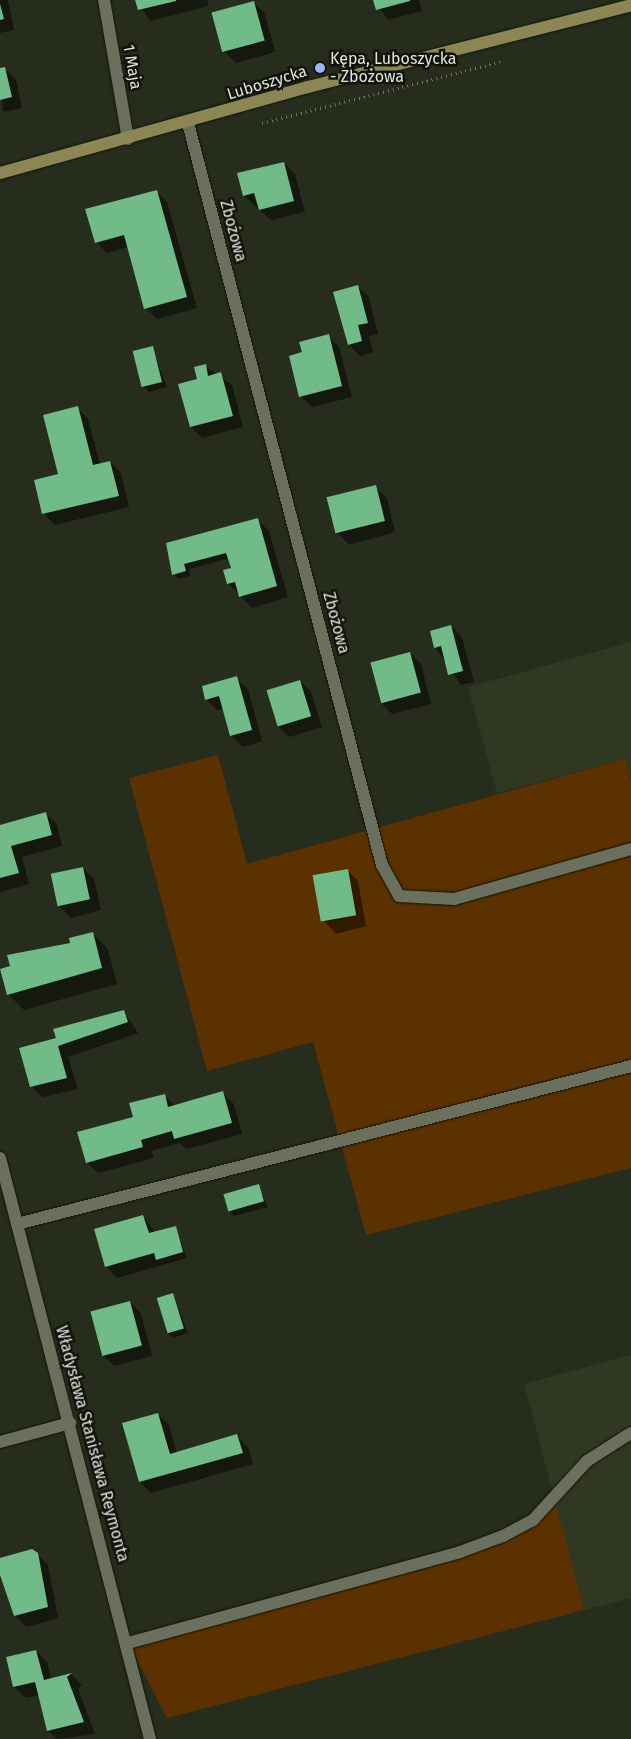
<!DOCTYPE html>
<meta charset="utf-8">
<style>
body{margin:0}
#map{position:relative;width:631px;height:1739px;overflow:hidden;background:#272d1c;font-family:"Fira Sans",sans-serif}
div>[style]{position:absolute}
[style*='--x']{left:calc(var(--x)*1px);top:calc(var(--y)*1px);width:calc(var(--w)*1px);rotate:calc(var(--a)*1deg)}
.built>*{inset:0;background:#313821}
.green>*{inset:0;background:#5b3100}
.shadow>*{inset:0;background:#0007}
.building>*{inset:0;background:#70bb87;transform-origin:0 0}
.path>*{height:3px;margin-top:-1.5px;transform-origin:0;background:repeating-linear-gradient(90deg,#707567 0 1px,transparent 0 5px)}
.roads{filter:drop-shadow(0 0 1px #101506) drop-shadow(0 0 1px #101506)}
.lane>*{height:12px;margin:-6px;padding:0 6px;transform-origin:6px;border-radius:6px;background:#6a705d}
.street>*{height:12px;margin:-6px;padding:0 6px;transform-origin:6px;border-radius:6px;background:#6a705d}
.secondary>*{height:12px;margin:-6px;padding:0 6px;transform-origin:6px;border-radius:6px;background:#8c8655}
.dots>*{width:14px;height:14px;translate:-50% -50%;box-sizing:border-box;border:2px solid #11140c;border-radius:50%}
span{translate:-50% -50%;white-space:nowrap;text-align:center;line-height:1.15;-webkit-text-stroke:5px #11140c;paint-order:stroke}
.poi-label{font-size:16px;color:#e0e4d9}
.left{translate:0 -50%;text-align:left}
.street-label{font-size:16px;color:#e0e4d9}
</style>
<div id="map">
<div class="built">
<i style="clip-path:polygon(631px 642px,631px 781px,625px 759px,497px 793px,468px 687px)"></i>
<i style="clip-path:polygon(631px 1355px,631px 1598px,584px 1610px,524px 1384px)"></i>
</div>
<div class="green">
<i style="clip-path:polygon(218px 755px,247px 864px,625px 759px,631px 781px,631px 1168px,366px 1235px,313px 1042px,207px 1071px,129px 778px)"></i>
<i style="clip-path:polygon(555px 1500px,584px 1610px,167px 1718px,128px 1643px,503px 1536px)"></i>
</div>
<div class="shadow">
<i style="clip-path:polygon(0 0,8px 0,14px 30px,0 33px)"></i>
<i style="clip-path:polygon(136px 0,207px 0,209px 6px,150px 21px)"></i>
<i style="clip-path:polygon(375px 0,419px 0,422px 11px,388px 20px)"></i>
<i style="clip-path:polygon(254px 3px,265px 14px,275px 52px,236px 63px,225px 52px)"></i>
<i style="clip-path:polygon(5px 69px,16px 80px,22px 108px,3px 112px,0 70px)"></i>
<i style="clip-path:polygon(284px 163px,295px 174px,305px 212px,271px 220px,244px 196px)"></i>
<i style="clip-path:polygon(156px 191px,167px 202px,197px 308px,157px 319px,146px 308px,129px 247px,107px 253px,96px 242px)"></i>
<i style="clip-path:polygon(357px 286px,369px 297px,378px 334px,369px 336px,373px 352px,360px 356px,349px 345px)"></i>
<i style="clip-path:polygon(328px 336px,339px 347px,352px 397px,312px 407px,300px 396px)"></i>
<i style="clip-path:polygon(152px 348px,167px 387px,149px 392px,143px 386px)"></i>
<i style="clip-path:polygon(205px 366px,232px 385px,243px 427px,202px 438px,191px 427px,180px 385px,199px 380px)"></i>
<i style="clip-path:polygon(77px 407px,88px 419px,100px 464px,110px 462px,121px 473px,129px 507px,55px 525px,44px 514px,36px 481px,59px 475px)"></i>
<i style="clip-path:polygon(375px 487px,387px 498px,395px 532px,349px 545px,338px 533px)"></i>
<i style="clip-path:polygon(258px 520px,269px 531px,288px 597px,252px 608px,229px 584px,230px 558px,189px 569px,190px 576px,179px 579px,174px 574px,168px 544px)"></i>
<i style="clip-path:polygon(451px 626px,462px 637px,474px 682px,461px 685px,435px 647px)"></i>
<i style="clip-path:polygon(410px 653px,421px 664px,431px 704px,392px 714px,381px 703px,371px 663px)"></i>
<i style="clip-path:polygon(236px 678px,248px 689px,262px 741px,243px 747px,232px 736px,224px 709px,217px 710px,206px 699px)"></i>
<i style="clip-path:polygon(300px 681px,311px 692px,322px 727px,289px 737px,278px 726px,268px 690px)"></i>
<i style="clip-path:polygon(45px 813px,57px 824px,62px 846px,22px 857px,29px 884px,0 892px,0 826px)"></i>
<i style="clip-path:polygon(83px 868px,94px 879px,101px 910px,71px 918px,60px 907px)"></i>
<i style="clip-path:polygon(347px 870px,358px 881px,366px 926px,336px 934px,325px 922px)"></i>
<i style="clip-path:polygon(92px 933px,108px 949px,117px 984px,24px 1010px,8px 994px,12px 967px)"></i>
<i style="clip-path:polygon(124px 1012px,138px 1033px,68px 1057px,78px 1089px,43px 1097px,31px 1086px,57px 1039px)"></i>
<i style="clip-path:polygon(223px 1093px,234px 1104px,242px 1134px,186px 1149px,180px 1143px,151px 1151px,154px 1158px,98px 1173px,87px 1162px,164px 1095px,175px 1106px)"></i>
<i style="clip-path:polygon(258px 1185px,268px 1207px,234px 1216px,229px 1210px)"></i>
<i style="clip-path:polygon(143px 1217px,156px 1233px,175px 1227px,187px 1258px,117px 1278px,106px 1267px,96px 1230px)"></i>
<i style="clip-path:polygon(173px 1294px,188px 1333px,173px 1338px,167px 1333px)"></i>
<i style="clip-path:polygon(130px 1302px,141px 1313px,152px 1356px,114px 1366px,103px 1355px)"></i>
<i style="clip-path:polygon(158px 1414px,169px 1425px,177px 1453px,237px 1436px,248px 1447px,253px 1464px,151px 1493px,140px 1482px)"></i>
<i style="clip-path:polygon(37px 1554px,48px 1565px,58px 1618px,26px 1627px,15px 1615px,0 1560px)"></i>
<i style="clip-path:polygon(36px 1651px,47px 1662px,51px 1679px,71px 1674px,82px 1685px,78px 1689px,95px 1734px,57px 1739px,48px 1731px,39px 1695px,26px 1698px,14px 1687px,7px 1658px)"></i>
</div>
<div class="building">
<i style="clip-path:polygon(135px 0,176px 0,176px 1px,138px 10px)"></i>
<i style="clip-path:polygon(373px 0,410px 0,410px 1px,376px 10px)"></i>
<i style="left:254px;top:1px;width:41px;height:44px;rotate:75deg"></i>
<i style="clip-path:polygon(0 4px,4px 19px,0 20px)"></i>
<i style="clip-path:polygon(5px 67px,12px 97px,0 100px,0 68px)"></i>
<i style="clip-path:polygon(284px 162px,294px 201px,259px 210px,254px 193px,243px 196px,237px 173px)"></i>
<i style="clip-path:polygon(157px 190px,187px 297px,144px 309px,124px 235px,95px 243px,85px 209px)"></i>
<i style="clip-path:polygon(358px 285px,368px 323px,358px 325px,362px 341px,348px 345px,333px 292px)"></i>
<i style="clip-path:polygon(329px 334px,342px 386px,299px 397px,289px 356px,302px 352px,299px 342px)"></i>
<i style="left:153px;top:346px;width:37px;height:21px;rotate:76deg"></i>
<i style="clip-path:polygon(206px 364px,208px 376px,221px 372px,233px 416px,190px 427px,178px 384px,197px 379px,194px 367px)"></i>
<i style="clip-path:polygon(78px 406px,93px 465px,110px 461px,119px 496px,42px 514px,34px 480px,58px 474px,43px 415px)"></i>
<i style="left:376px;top:485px;width:37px;height:51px;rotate:76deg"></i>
<i style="clip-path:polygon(258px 518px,277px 586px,239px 597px,235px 582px,227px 584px,223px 570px,231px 568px,226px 553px,184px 564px,186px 571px,172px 575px,166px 543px)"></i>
<i style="clip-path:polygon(451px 625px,463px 671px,448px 675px,441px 646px,434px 648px,430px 631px)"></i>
<i style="left:410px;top:652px;width:42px;height:41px;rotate:75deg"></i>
<i style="clip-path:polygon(237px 676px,252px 730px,230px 736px,219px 696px,205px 700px,202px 686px)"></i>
<i style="left:300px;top:680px;width:38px;height:35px;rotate:73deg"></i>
<i style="clip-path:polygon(46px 812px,52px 835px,11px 846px,19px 873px,0 878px,0 825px)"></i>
<i style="left:83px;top:867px;width:33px;height:33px;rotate:78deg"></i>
<i style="left:348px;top:869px;width:47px;height:36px;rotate:80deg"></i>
<i style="clip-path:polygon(93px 932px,102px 968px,7px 995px,0 969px,10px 966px,7px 955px,70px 943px,69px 938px)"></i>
<i style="clip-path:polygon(124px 1010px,128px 1022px,58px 1046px,67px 1078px,30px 1087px,19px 1048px,56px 1038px,53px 1029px)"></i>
<i style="clip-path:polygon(223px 1091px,232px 1123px,174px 1139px,172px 1131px,141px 1140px,143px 1147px,86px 1163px,77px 1132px,133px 1117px,129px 1103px,165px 1094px,168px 1107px)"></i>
<i style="left:259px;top:1184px;width:18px;height:37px;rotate:74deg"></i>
<i style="clip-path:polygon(143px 1215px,149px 1233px,176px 1226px,183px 1252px,156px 1260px,154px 1253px,105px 1267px,94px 1229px)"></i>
<i style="left:173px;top:1293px;width:37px;height:17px;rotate:73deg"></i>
<i style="left:130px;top:1301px;width:46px;height:41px;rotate:75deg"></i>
<i style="clip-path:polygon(158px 1413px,170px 1454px,237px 1434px,243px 1453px,139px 1482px,122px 1423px)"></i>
<i style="clip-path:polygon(32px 1549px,38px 1553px,48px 1607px,14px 1616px,0 1575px,0 1558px)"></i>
<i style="clip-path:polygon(36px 1650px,44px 1680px,72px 1673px,67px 1677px,84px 1722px,47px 1731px,35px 1682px,13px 1687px,6px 1657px)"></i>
</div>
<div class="path">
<i style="--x:262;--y:123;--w:246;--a:-14.4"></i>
</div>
<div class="roads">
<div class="lane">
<i style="--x:128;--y:1643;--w:344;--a:-15.3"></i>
<i style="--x:460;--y:1552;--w:46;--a:-20.4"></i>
<i style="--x:503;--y:1536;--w:34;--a:-28"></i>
<i style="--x:533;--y:1520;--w:80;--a:-47.5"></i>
<i style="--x:587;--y:1461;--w:52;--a:-32.5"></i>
</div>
<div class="street">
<i style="--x:104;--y:0;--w:141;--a:80.2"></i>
<i style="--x:188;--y:123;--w:767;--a:75.35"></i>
<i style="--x:382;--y:865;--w:35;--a:61"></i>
<i style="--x:399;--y:896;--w:55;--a:3.1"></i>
<i style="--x:454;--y:899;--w:184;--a:-15.8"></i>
<i style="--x:0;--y:1158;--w:600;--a:75.52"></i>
<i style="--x:17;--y:1224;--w:634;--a:-14.43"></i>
<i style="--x:0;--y:1442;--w:73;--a:-15.2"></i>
</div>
<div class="secondary">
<i style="--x:0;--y:173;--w:320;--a:-15.6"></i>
<i style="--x:308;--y:87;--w:333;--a:-14.2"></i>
</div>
</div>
<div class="dots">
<i style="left:320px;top:68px;background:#a0b3fd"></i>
</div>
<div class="poi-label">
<span class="left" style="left:330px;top:68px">Kępa, Luboszycka<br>- Zbożowa</span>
</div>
<div class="street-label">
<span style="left:132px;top:67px;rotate:80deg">1 Maja</span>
<span style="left:267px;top:83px;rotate:-17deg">Luboszycka</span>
<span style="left:233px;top:231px;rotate:75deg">Zbożowa</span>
<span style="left:336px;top:623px;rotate:75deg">Zbożowa</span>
<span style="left:92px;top:1444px;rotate:75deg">Władysława Stanisława Reymonta</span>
</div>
</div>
